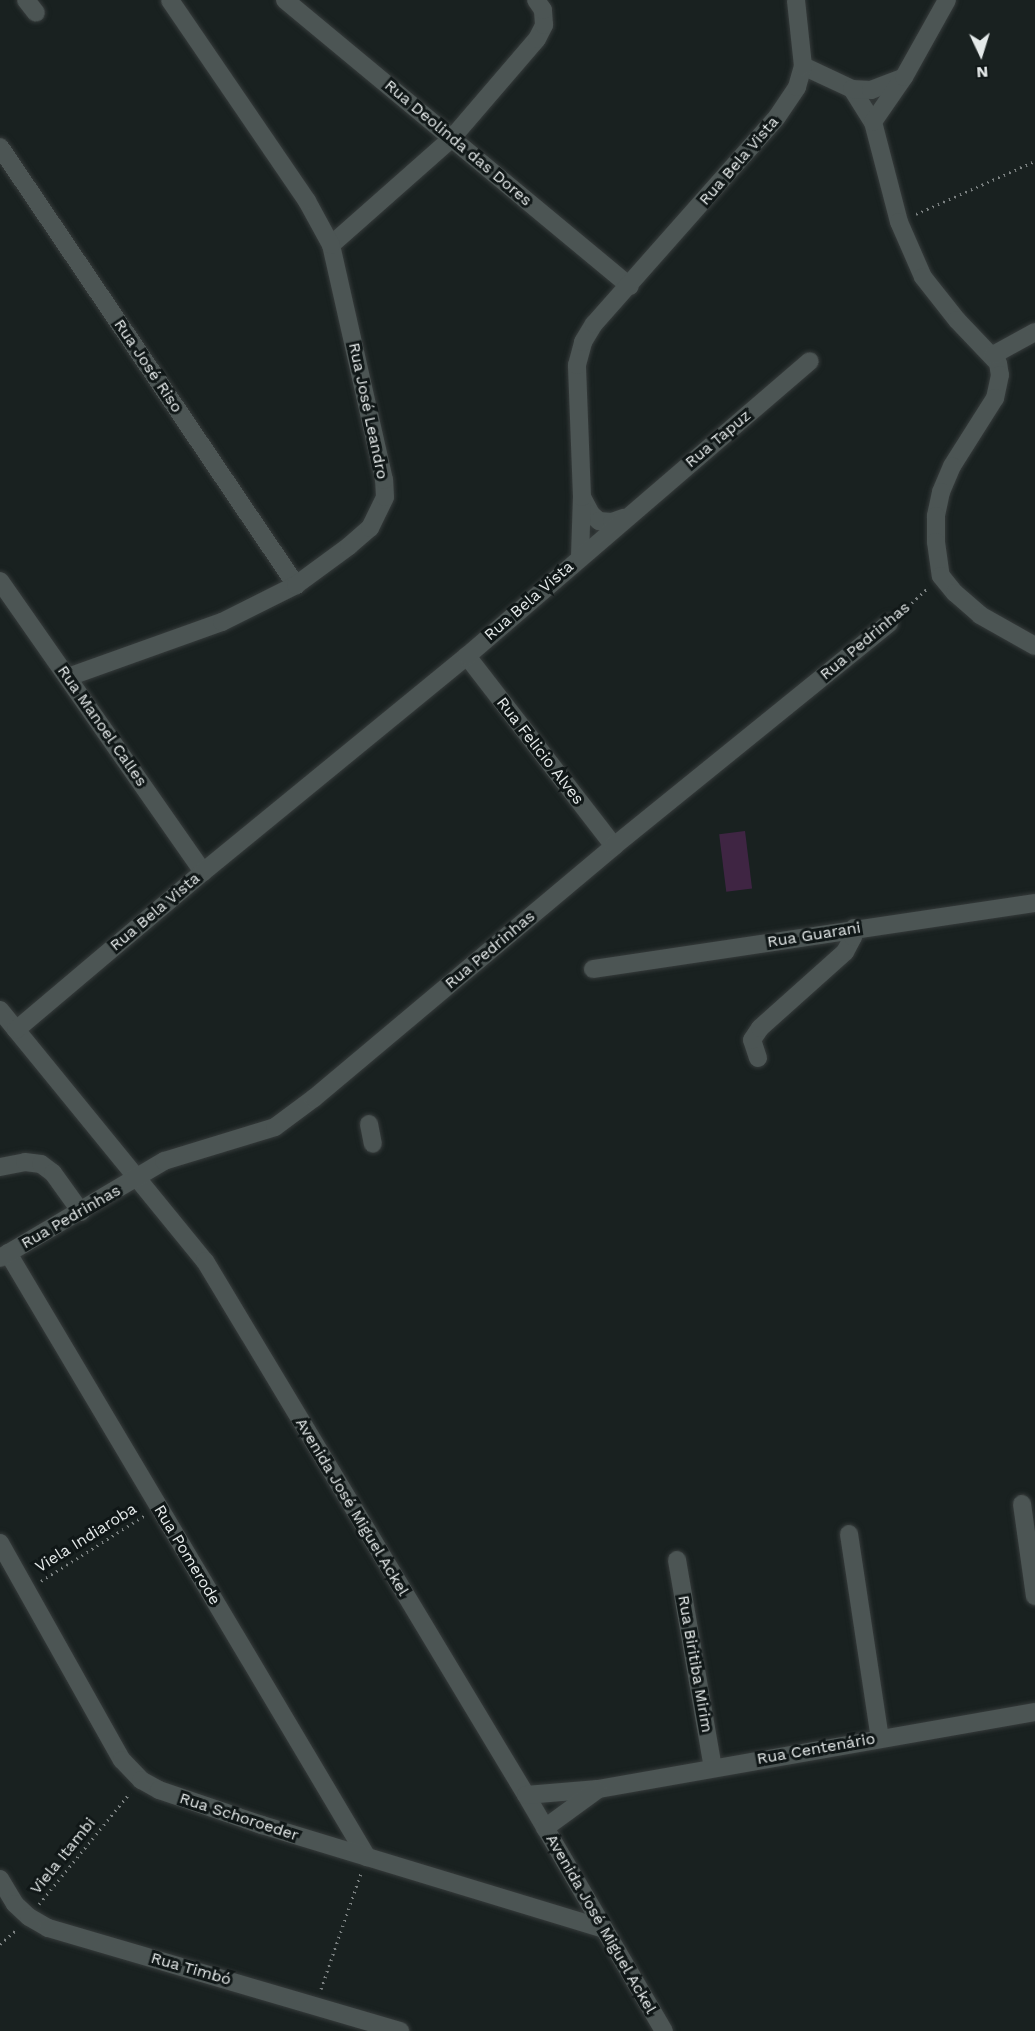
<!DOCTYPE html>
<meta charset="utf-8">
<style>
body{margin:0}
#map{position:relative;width:1035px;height:2031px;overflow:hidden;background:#192120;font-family:"Work Sans",sans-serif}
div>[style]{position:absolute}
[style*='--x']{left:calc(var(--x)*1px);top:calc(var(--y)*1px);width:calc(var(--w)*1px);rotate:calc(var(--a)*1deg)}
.green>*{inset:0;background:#3f2543;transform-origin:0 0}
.path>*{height:3px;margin-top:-1.5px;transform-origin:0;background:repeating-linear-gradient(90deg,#7b8181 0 1.5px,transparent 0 6px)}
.roads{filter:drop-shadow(0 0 2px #363b3b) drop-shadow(0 0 2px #363b3b)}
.minor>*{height:18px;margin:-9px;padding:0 9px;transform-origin:9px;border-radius:9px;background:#4c5554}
span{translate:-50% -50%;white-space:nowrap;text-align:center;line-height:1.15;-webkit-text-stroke:6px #101717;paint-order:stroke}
.street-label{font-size:16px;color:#e5eaea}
.north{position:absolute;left:951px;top:24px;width:60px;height:60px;-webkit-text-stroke:4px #101717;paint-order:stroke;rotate:176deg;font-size:16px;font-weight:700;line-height:24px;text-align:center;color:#e5eaea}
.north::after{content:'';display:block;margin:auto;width:21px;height:27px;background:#e5eaea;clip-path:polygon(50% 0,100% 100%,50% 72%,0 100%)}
</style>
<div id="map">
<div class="green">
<i style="left:745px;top:831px;width:58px;height:26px;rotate:83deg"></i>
</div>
<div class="path">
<i style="--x:916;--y:214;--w:130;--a:-24"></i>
<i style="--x:903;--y:611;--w:35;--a:-43"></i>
<i style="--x:41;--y:1581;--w:122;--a:-32.3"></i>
<i style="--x:39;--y:1904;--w:144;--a:-50.7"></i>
<i style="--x:0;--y:1944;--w:23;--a:-41"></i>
<i style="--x:321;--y:1989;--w:123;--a:-71"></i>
</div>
<div class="roads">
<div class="minor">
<i style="--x:26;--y:0;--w:16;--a:52"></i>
<i style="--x:285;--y:0;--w:448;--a:39.7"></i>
<i style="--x:803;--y:66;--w:54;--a:25.1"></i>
<i style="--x:852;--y:89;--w:39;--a:58"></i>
<i style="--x:873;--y:122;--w:103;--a:75.4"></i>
<i style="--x:899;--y:222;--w:60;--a:66.4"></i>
<i style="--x:923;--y:277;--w:55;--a:51.7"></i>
<i style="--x:957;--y:320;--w:59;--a:46.4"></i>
<i style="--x:998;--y:363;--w:12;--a:81"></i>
<i style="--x:1000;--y:375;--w:24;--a:102"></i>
<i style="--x:995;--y:398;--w:80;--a:122.3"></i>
<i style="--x:952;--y:466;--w:28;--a:113"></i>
<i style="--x:941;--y:492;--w:25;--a:102"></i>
<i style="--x:936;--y:516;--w:26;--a:90"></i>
<i style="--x:936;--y:542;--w:34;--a:82"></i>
<i style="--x:941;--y:576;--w:22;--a:51"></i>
<i style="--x:955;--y:593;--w:33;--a:41"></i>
<i style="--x:980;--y:615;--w:63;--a:29.4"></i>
<i style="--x:852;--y:89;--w:19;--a:3"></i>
<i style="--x:871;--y:90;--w:33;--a:-21"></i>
<i style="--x:873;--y:122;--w:55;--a:-55.4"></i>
<i style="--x:904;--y:77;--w:88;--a:-60.8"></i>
<i style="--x:0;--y:147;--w:529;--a:55.95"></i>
<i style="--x:331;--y:245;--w:162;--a:-41.5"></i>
<i style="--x:452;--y:138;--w:130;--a:-49.4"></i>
<i style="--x:537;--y:39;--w:16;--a:-63"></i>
<i style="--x:544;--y:25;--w:15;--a:-94"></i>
<i style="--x:543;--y:10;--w:12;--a:-125"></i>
<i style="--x:993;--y:355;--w:48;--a:-28.7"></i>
<i style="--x:582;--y:497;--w:19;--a:62"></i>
<i style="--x:591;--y:514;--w:11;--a:41"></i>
<i style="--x:599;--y:521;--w:13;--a:4"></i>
<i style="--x:612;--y:522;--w:12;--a:-20"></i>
<i style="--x:580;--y:556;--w:59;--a:-88.1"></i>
<i style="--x:582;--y:497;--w:132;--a:-92.2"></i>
<i style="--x:577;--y:365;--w:24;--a:-75"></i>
<i style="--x:583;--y:342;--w:21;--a:-59"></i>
<i style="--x:594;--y:324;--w:276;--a:-48.5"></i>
<i style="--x:777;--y:117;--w:36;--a:-56"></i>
<i style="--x:797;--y:87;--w:22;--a:-74"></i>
<i style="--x:803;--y:66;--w:66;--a:-96.1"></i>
<i style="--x:0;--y:581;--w:355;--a:55.1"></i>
<i style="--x:467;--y:656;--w:240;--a:52.3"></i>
<i style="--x:68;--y:677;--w:164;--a:-19.7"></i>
<i style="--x:222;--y:622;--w:83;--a:-26.6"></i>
<i style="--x:296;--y:585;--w:66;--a:-36.3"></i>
<i style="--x:349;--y:546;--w:28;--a:-41"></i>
<i style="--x:370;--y:528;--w:34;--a:-64"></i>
<i style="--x:385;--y:497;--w:17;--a:-93"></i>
<i style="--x:384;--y:480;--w:241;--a:-102.7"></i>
<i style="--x:331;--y:245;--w:50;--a:-118.6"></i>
<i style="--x:307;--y:201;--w:243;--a:-124.3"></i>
<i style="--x:593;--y:969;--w:447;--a:-8.5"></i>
<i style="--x:0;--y:1010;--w:324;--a:50.8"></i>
<i style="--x:205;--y:1261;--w:623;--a:58.99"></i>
<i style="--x:526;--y:1795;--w:273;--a:59.7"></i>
<i style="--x:16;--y:1030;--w:245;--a:-40.2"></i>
<i style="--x:203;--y:872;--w:341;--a:-39.3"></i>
<i style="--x:467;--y:656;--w:452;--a:-40.7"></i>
<i style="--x:758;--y:1058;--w:19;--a:-108"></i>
<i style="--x:752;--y:1040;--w:14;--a:-56"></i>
<i style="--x:760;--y:1028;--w:114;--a:-41.8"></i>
<i style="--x:845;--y:952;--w:17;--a:-62"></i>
<i style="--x:853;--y:937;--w:9;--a:-84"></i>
<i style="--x:369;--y:1124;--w:20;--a:79"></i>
<i style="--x:0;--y:1167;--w:25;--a:-11"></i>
<i style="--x:25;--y:1162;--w:16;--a:7"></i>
<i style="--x:41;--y:1164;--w:15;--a:37"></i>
<i style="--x:53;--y:1173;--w:48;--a:54.3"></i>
<i style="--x:8;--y:1253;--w:703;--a:59.27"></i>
<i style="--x:0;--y:1258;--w:191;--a:-30.6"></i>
<i style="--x:164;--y:1161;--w:116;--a:-17"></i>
<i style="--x:275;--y:1127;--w:49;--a:-36.6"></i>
<i style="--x:314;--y:1098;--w:392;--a:-40"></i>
<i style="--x:614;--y:846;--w:354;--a:-39"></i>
<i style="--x:1022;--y:1504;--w:93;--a:82"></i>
<i style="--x:849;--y:1534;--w:206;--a:81.4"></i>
<i style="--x:0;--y:1543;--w:249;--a:60.7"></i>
<i style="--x:122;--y:1760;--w:28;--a:46"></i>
<i style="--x:141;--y:1780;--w:21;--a:29"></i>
<i style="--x:159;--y:1790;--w:109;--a:18.8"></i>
<i style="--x:262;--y:1825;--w:357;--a:16.9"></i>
<i style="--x:677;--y:1560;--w:211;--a:80.2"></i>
<i style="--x:526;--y:1795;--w:72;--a:-4.8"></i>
<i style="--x:598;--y:1789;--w:444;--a:-10"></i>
<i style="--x:545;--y:1828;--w:64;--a:-36.2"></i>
<i style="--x:0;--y:1879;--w:29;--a:59"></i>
<i style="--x:15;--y:1904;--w:19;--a:43"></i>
<i style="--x:29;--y:1917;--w:22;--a:30"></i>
<i style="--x:48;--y:1928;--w:367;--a:16.3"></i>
</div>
</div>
<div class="street-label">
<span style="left:458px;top:143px;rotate:40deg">Rua Deolinda das Dores</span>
<span style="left:739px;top:161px;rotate:-49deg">Rua Bela Vista</span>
<span style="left:148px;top:366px;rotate:56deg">Rua José Riso</span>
<span style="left:368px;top:411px;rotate:78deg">Rua José Leandro</span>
<span style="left:718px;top:439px;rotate:-40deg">Rua Tapuz</span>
<span style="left:529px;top:601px;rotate:-41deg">Rua Bela Vista</span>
<span style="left:865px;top:641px;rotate:-40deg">Rua Pedrinhas</span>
<span style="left:102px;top:726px;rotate:55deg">Rua Manoel Calles</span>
<span style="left:540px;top:751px;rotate:52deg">Rua Felicio Alves</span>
<span style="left:155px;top:912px;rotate:-40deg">Rua Bela Vista</span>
<span style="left:814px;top:935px;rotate:-9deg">Rua Guarani</span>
<span style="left:490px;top:950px;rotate:-40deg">Rua Pedrinhas</span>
<span style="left:71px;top:1217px;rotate:-30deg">Rua Pedrinhas</span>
<span style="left:352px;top:1507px;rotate:59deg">Avenida José Miguel Ackel</span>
<span style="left:86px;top:1538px;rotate:-32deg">Viela Indiaroba</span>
<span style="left:187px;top:1555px;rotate:59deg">Rua Pomerode</span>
<span style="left:695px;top:1664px;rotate:80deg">Rua Biritiba Mirim</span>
<span style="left:816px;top:1749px;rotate:-10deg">Rua Centenário</span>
<span style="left:239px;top:1817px;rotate:18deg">Rua Schoroeder</span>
<span style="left:63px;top:1856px;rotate:-51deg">Viela Itambi</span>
<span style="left:601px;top:1924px;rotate:60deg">Avenida José Miguel Ackel</span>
<span style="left:191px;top:1969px;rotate:16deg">Rua Timbó</span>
</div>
<div class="north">N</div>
</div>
